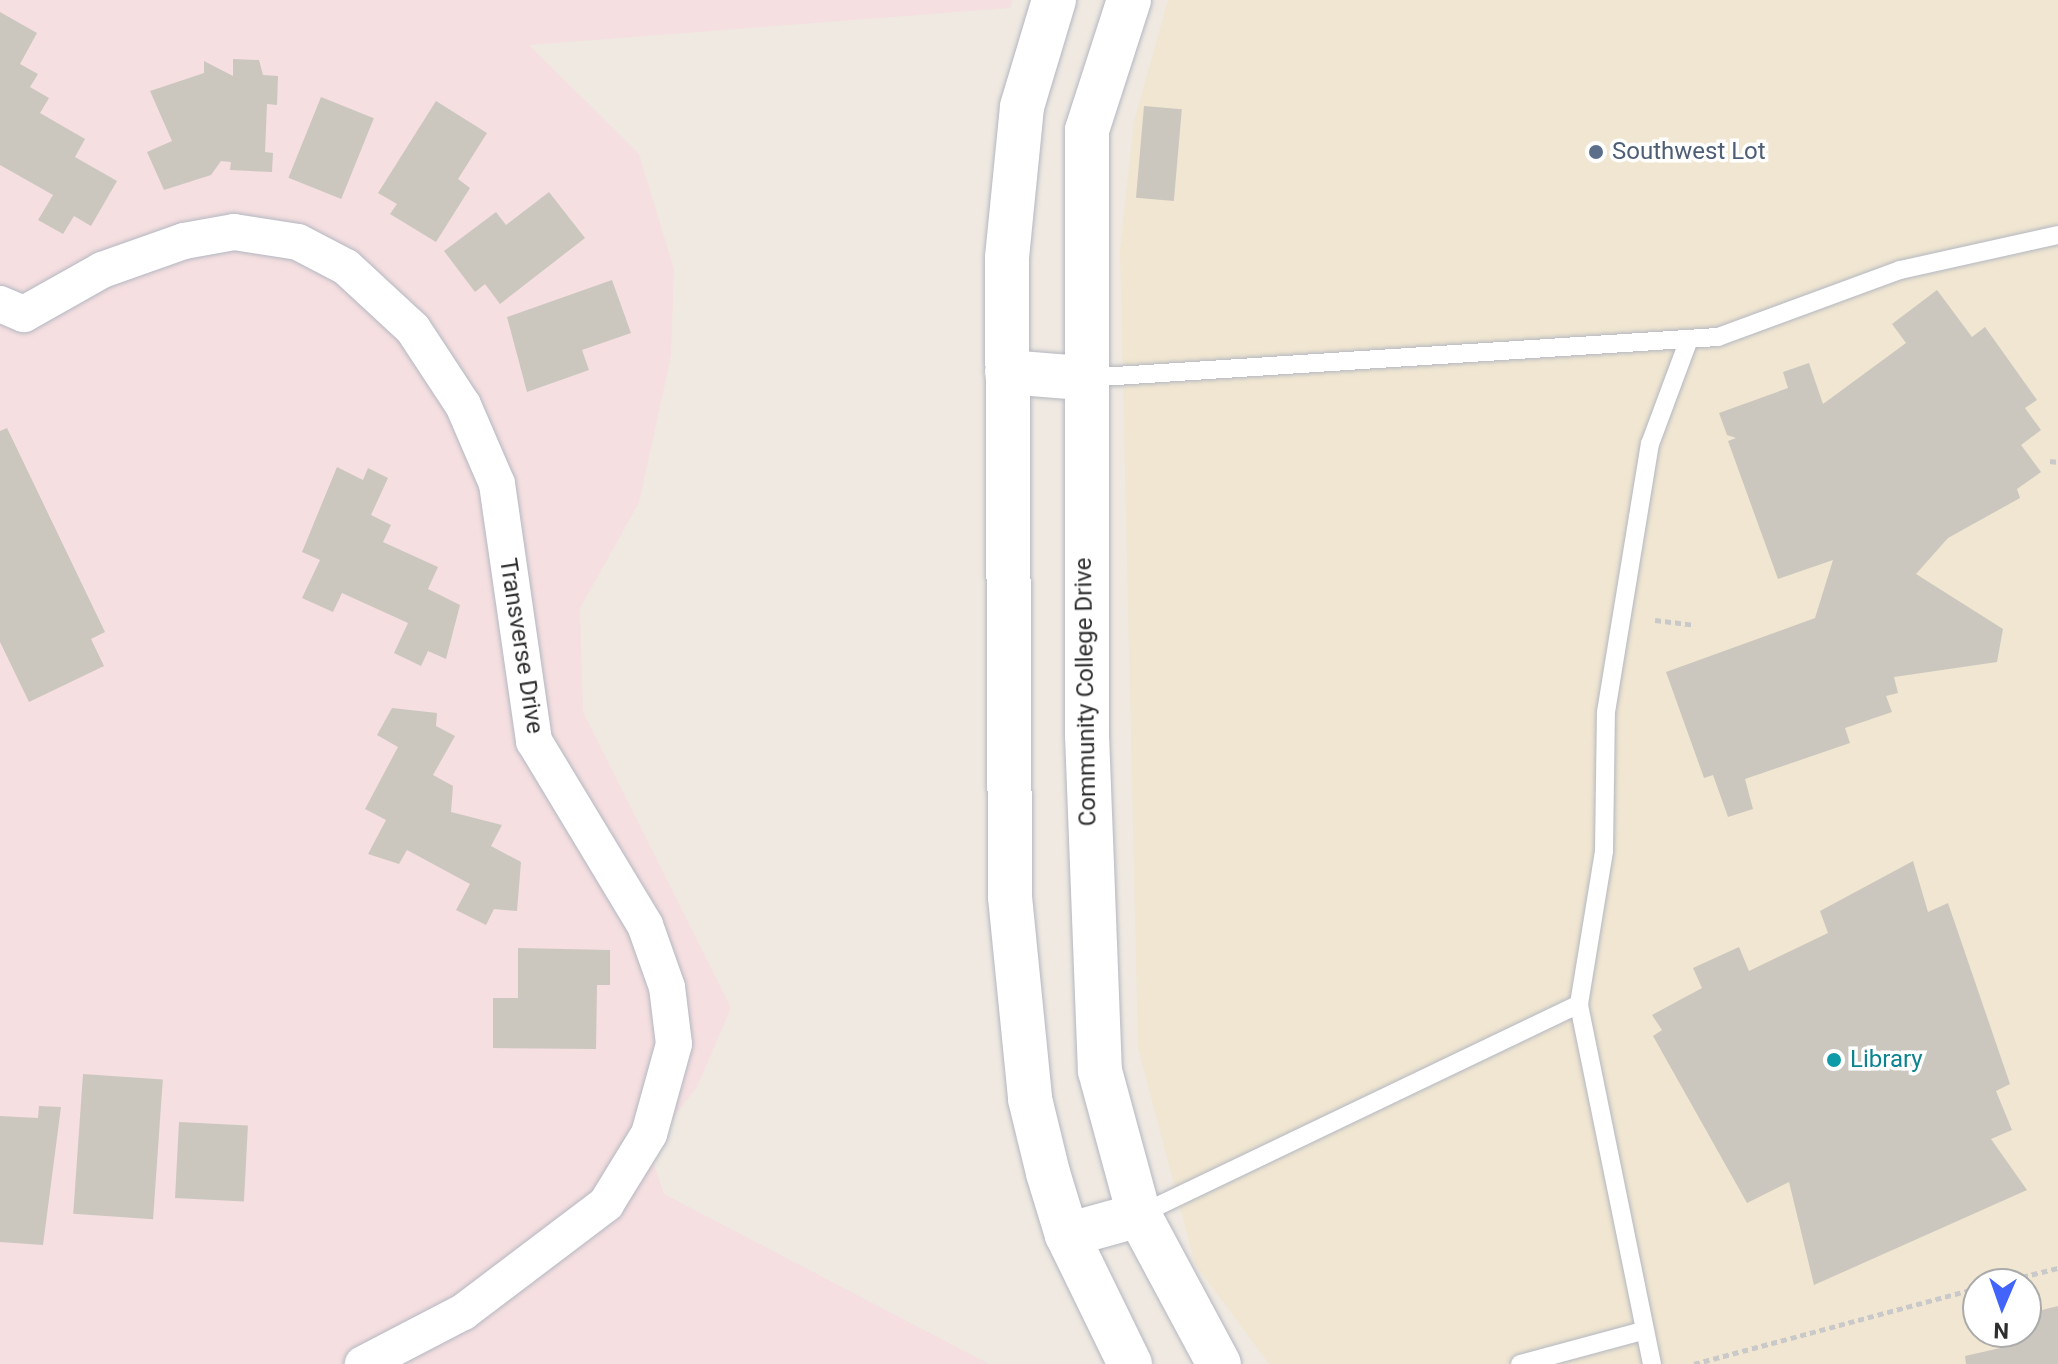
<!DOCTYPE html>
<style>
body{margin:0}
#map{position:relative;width:2058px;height:1364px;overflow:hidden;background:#efe9e1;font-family:Roboto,sans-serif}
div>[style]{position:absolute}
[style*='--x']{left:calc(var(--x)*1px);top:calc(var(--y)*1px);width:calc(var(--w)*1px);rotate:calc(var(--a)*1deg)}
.education>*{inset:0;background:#f0e6d1}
.medical>*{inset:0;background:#f5dfe0}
.building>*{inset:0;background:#cbc7bf;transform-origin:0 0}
.path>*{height:5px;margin-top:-2.5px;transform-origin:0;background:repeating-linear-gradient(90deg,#c9c9c9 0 6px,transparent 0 10px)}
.roads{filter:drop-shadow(0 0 2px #b4b7c1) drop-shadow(0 0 2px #b4b7c1)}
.lane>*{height:18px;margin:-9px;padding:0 9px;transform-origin:9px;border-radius:9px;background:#fff}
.street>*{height:36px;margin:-18px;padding:0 18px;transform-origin:18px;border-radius:18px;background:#fff}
.secondary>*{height:44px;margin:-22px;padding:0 22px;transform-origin:22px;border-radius:22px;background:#fff}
.dots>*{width:22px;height:22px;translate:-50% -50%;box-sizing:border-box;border:4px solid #fff;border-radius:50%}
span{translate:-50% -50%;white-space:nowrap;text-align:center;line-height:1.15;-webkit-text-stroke:7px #fff;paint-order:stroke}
.service-label{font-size:24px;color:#4e5e75}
.left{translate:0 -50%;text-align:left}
.street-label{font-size:24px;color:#2e2e2e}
.culture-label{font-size:24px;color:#0d838f}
.north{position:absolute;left:1962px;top:1268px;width:80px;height:80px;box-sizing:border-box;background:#fff;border:2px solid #ababab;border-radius:50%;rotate:182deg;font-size:22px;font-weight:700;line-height:32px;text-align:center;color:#2e2e2e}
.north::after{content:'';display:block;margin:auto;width:28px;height:36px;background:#4264fb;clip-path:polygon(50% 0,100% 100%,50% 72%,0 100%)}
</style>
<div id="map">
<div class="education">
<i style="clip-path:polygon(evenodd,1168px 0,2058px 0,2058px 1364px,1269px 1364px,1195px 1264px,1138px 1048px,1120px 250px,1134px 121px,1168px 0,1978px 1284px,2026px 1284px,2026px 1332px,1978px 1332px,1978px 1284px)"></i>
</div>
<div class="medical">
<i style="clip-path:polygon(0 0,1013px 0,1010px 8px,529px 45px,639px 154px,674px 269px,671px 356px,639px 503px,580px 608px,583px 712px,731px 1008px,697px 1087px,649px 1149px,664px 1194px,989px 1364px,0 1364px)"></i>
</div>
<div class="building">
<i style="clip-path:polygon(0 12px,37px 33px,20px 64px,38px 74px,30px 87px,49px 98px,40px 113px,85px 139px,75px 157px,117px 181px,91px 226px,74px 216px,63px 234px,38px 220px,53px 195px,0 165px)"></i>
<i style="clip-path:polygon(233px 59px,259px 60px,263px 75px,278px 76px,277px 105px,267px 104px,265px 152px,273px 153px,272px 172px,230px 170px,231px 162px,221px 161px,211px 175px,164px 190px,147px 152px,172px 141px,150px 91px,204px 73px,204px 61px,233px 76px)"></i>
<i style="left:321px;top:97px;width:57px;height:87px;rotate:22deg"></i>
<i style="clip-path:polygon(436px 101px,487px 133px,458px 179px,470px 188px,436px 242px,390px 214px,397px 204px,378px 193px)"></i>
<i style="left:1144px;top:106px;width:38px;height:92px;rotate:5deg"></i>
<i style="clip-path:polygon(549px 192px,585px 238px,500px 304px,485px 284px,475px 292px,444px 251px,496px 212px,506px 225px)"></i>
<i style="clip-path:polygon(612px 280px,631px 333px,582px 350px,589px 370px,527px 392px,507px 317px)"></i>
<i style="clip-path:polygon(1937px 290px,1972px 337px,1985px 327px,2037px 400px,2025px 408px,2041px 430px,2021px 445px,2041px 472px,2017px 489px,2020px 498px,1948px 538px,1916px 574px,2003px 629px,1997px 662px,1894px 677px,1898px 693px,1886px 696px,1892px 712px,1845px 728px,1850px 743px,1745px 779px,1753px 809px,1728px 817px,1713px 775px,1704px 778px,1666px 672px,1815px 618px,1833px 560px,1778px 579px,1728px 441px,1736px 438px,1727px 435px,1719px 413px,1788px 388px,1783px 372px,1809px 363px,1823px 404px,1906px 343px,1892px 324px)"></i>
<i style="clip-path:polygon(7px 428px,105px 632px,91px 639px,104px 666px,29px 702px,0 642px,0 431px)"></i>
<i style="clip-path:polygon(337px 467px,363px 480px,368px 468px,388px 478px,371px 515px,391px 525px,383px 542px,438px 567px,428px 589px,460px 605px,446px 659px,428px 651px,421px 666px,394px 653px,408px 623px,342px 593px,333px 612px,302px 598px,320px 560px,302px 552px)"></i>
<i style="clip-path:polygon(392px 708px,437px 713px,436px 726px,455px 736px,433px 775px,453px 786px,451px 812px,502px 825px,491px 846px,521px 862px,517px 911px,494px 909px,486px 925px,456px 910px,470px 884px,407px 850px,399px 864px,368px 854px,386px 820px,365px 809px,398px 747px,377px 735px)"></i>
<i style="clip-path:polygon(1913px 861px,1928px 912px,1948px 903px,2010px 1084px,1996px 1091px,2012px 1130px,1991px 1139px,2027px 1190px,1814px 1285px,1789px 1182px,1747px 1203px,1653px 1036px,1662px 1030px,1652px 1015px,1702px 988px,1693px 968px,1739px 947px,1749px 971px,1828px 933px,1820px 911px)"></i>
<i style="clip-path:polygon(518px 948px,610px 950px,610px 985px,597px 985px,596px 1049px,493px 1048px,493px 998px,518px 998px)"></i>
<i style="left:83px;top:1074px;width:80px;height:140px;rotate:4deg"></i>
<i style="clip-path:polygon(39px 1106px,61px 1107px,43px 1245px,0 1242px,0 1116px,38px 1118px)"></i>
<i style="left:179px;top:1122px;width:69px;height:76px;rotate:3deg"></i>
<i style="clip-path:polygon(2058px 1306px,2058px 1364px,1966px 1364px,1965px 1356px,2005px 1347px,2001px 1332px,2026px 1332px,2026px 1314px)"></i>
</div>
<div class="path">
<i style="--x:2050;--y:461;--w:8;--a:7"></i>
<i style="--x:1655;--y:620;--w:38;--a:7"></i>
<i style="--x:1993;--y:1284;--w:67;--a:-13.8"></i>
<i style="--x:1694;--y:1364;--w:294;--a:-15"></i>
</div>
<div class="roads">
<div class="lane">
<i style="--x:1085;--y:378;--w:634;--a:-3.71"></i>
<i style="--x:1718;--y:337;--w:194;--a:-20.2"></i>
<i style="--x:1900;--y:270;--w:162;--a:-12.5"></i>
<i style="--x:1139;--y:1215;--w:488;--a:-25.6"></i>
<i style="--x:1520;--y:1364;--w:126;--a:-15.1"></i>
<i style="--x:1652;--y:1364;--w:367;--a:-101.5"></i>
<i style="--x:1579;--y:1004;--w:155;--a:-80.7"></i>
<i style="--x:1604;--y:851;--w:139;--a:-89.2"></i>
<i style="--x:1606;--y:712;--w:272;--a:-80.7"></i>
<i style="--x:1650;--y:444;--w:112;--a:-69.6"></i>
</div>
<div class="street">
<i style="--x:0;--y:304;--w:26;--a:23"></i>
<i style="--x:24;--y:314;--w:90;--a:-29.4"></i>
<i style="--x:102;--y:270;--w:87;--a:-19.5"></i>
<i style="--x:184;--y:241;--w:51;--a:-10.2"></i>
<i style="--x:234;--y:232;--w:65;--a:8.9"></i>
<i style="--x:298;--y:242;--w:54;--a:27.5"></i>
<i style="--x:346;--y:267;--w:91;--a:42.8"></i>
<i style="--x:413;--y:329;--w:91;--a:56.7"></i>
<i style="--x:463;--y:405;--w:86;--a:66.7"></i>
<i style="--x:497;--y:484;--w:260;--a:81.8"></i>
<i style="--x:534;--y:741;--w:215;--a:58.9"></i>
<i style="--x:645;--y:925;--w:66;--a:70.5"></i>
<i style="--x:667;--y:987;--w:57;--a:83"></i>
<i style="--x:674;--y:1044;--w:93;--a:105.5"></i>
<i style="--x:649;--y:1134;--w:82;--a:121.6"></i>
<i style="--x:606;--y:1204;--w:179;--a:142.9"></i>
<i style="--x:463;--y:1312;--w:113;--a:152.5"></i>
</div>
<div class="secondary">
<i style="--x:1054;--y:0;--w:112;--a:106.7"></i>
<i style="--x:1022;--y:107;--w:152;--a:95.7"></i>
<i style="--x:1007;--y:258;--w:639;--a:89.73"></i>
<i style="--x:1010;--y:897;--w:203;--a:84.3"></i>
<i style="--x:1030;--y:1099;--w:76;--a:76.3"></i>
<i style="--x:1048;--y:1173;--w:65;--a:73"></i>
<i style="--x:1067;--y:1235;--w:144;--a:64"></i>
<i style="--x:1129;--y:0;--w:137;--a:107.9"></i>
<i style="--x:1087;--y:130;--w:605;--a:90"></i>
<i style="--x:1087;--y:735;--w:336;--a:87.8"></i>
<i style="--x:1100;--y:1071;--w:149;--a:74.8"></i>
<i style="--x:1139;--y:1215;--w:169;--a:61.8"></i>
<i style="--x:1007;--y:372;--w:75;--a:4.6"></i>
<i style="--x:1067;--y:1235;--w:75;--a:-15.5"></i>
</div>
</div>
<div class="dots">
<i style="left:1596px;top:152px;background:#5c6f8a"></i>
<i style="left:1834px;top:1060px;background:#0f9aa8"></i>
</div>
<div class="service-label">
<span class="left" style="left:1612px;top:152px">Southwest Lot</span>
</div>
<div class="street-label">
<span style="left:521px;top:646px;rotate:81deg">Transverse Drive</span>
<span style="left:1086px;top:692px;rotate:-91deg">Community College Drive</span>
</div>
<div class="culture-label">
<span class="left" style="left:1850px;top:1060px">Library</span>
</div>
<div class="north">N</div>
</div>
